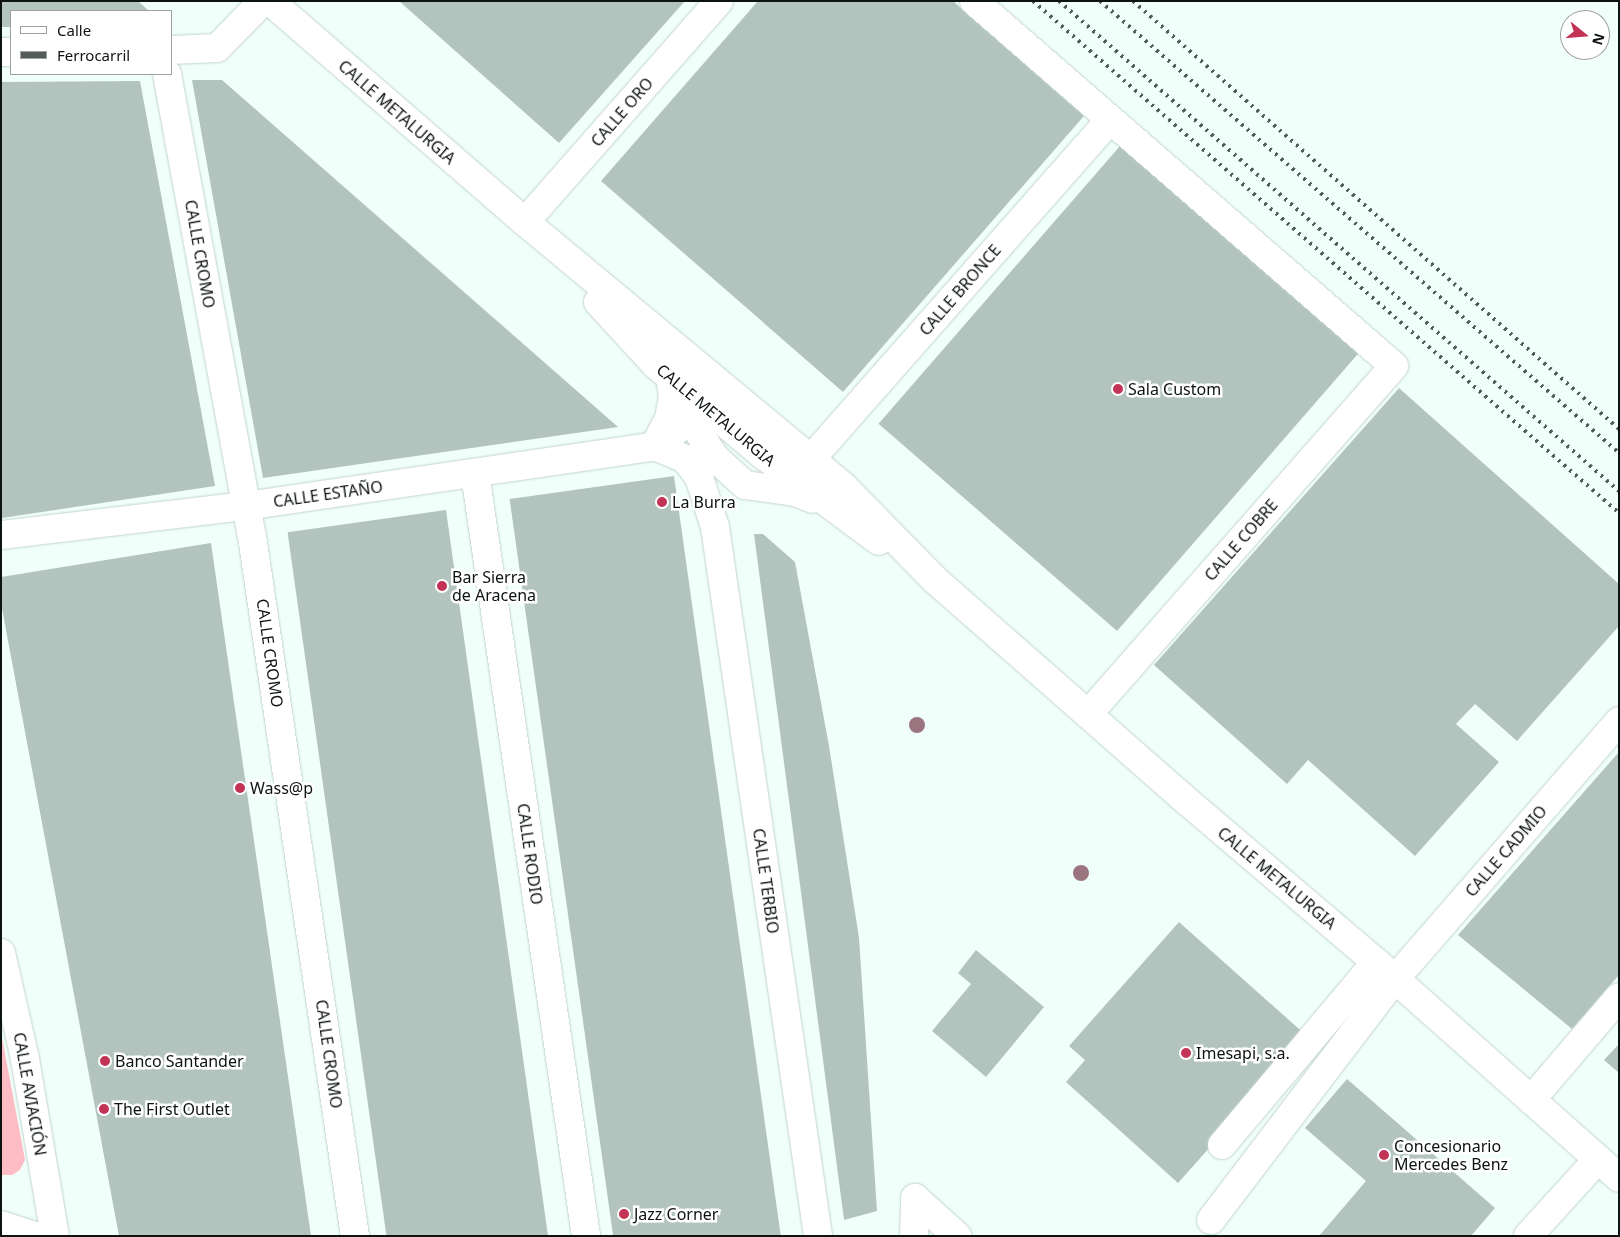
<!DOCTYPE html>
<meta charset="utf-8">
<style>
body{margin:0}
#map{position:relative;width:1620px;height:1237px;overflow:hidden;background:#f1fffa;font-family:"Noto Sans",sans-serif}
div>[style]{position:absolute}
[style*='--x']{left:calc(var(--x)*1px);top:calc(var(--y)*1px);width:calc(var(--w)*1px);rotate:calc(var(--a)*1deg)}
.green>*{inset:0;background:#febdc4}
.building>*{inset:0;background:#b3c4be;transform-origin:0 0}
.roads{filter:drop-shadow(0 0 1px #c2d3cd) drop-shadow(0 0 1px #c2d3cd)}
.minor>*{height:28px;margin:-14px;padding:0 14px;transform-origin:14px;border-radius:14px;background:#fff}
.rail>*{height:4px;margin-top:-2px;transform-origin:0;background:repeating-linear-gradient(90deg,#545c59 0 2.5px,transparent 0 7.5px)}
.trees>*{width:16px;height:16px;margin:-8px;border-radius:50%;background:#9a747f}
.dots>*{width:14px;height:14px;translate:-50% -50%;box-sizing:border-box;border:2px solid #fff;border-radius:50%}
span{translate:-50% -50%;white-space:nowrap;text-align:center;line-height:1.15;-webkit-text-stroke:5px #fff;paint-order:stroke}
.street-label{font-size:16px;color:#0d1311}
.poi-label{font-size:16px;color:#0d1311}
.left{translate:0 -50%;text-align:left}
.frame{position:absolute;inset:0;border:2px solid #0d1311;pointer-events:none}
.legend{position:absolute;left:10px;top:10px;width:162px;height:65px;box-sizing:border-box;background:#fff;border:1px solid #9ea1a0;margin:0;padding:6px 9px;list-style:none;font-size:15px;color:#0d1311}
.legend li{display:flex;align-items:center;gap:10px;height:25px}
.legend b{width:25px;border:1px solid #9ea1a0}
.north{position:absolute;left:1560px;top:10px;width:50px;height:50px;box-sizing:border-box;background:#fff;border:1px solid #9ea1a0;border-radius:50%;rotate:107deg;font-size:14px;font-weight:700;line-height:20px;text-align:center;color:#0d1311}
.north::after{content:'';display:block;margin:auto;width:18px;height:22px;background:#c33355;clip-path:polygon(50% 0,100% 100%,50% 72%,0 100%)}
</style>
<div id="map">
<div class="green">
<i style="clip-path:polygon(1px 1032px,25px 1160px,20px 1170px,12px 1175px,1px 1175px)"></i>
</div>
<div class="building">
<i style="clip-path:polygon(1px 1px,138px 1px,149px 11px,11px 11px,11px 27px,1px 27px)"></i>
<i style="clip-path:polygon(399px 1px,685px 1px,559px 143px)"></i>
<i style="clip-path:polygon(758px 1px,953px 1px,1084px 116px,843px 392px,601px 181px)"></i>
<i style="clip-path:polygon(192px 80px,222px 80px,618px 427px,263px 478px)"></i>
<i style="clip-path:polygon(140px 81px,215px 486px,2px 518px,1px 82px)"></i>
<i style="left:1120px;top:146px;width:316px;height:368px;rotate:41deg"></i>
<i style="clip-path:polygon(1399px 388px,1619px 584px,1619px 626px,1517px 741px,1475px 704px,1456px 724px,1499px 762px,1415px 856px,1308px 760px,1287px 784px,1154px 665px)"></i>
<i style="left:674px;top:476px;width:768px;height:166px;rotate:82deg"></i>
<i style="left:446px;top:510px;width:734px;height:160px;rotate:82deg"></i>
<i style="clip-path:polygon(754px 534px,763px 534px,795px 562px,829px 746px,859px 938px,877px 1211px,844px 1220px)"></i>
<i style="clip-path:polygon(211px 543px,311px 1236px,119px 1236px,1px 603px,1px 577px)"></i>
<i style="clip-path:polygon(1619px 752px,1619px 975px,1572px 1029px,1458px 935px)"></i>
<i style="clip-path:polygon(1179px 922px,1308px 1037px,1178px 1183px,1066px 1082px,1085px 1060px,1069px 1046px)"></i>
<i style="clip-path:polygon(976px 950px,1044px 1007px,986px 1077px,932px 1031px,971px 984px,958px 973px)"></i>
<i style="clip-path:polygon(1619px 1044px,1619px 1073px,1604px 1060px)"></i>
<i style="clip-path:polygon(1347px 1079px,1495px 1208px,1471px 1236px,1319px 1236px,1366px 1181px,1305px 1128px)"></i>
</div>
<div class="roads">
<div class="minor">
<i style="--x:270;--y:1;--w:337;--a:40.9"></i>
<i style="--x:525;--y:222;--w:415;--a:39.7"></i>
<i style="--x:844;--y:487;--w:129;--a:45.6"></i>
<i style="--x:934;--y:579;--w:330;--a:41.3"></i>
<i style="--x:1182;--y:797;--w:255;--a:40.4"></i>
<i style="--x:1376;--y:962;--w:325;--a:41.6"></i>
<i style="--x:974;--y:1;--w:556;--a:40.99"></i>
<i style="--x:1394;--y:366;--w:462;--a:131.3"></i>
<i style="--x:171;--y:50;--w:46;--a:-2.5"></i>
<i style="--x:217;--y:48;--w:66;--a:-45.6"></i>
<i style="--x:1;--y:52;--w:10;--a:0"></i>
<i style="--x:167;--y:74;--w:470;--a:79.6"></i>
<i style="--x:252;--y:536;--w:708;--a:81.63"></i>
<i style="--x:525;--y:222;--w:294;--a:-48.7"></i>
<i style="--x:598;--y:302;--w:86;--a:47.4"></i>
<i style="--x:656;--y:365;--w:140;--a:40.1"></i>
<i style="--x:763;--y:455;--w:144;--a:36.6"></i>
<i style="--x:696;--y:399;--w:32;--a:86"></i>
<i style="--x:698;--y:431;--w:31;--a:58"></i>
<i style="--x:714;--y:457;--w:42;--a:42.1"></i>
<i style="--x:745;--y:485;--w:50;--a:8"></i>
<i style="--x:795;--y:492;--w:19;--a:21"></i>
<i style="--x:655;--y:445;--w:30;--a:-62"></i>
<i style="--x:669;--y:419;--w:22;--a:-80"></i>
<i style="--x:673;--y:397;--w:21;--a:-98"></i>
<i style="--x:655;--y:446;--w:33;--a:23"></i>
<i style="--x:685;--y:459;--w:23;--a:52"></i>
<i style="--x:699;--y:477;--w:52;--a:72.3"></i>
<i style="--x:715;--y:527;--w:716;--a:81.73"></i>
<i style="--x:792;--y:458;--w:18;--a:6"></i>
<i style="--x:810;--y:460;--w:453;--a:-48.6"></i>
<i style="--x:475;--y:473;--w:771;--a:81.72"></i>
<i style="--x:1;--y:535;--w:247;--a:-6.8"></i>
<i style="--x:246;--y:506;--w:413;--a:-8.3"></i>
<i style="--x:655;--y:446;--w:51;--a:-36.2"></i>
<i style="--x:696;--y:416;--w:31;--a:-17"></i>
<i style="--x:726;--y:407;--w:29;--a:41"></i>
<i style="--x:1;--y:953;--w:109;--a:77.2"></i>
<i style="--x:25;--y:1059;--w:180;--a:80.4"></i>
<i style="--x:1531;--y:1100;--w:135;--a:-49.5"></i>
<i style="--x:1222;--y:1145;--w:239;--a:-49.9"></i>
<i style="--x:915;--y:1198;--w:57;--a:42.1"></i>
<i style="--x:1211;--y:1220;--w:302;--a:-52.7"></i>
<i style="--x:1394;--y:980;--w:343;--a:-49"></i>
<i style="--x:1;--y:1225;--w:36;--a:18"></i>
<i style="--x:914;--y:1236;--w:38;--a:-88"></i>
<i style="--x:1528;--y:1236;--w:104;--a:-47.7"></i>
</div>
</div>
<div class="rail">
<i style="--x:1033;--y:1;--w:778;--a:41.14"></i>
<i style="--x:1059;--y:1;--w:744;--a:41.19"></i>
<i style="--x:1100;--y:1;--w:688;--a:41.05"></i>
<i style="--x:1133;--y:1;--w:648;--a:41.37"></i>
</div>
<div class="trees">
<i style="left:917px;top:725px"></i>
<i style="left:1081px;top:873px"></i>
</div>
<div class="dots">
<i style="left:1118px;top:389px;background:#c33355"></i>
<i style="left:662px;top:502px;background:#c33355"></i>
<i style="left:442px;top:586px;background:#c33355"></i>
<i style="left:240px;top:788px;background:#c33355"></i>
<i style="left:1186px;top:1053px;background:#c33355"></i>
<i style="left:105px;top:1061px;background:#c33355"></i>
<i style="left:104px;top:1109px;background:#c33355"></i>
<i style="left:1384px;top:1155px;background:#c33355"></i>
<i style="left:624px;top:1214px;background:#c33355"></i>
</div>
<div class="street-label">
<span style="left:397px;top:112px;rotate:41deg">CALLE METALURGIA</span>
<span style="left:622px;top:112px;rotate:-49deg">CALLE ORO</span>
<span style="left:200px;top:254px;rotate:80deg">CALLE CROMO</span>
<span style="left:960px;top:290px;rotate:-49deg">CALLE BRONCE</span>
<span style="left:716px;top:415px;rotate:40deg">CALLE METALURGIA</span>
<span style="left:328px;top:494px;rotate:-8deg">CALLE ESTAÑO</span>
<span style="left:1241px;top:540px;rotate:-49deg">CALLE COBRE</span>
<span style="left:270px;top:653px;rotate:82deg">CALLE CROMO</span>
<span style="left:1506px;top:851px;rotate:-49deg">CALLE CADMIO</span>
<span style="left:530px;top:854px;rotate:82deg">CALLE RODIO</span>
<span style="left:1277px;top:878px;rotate:40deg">CALLE METALURGIA</span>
<span style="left:766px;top:881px;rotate:82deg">CALLE TERBIO</span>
<span style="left:329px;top:1054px;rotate:82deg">CALLE CROMO</span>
<span style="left:30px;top:1094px;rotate:80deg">CALLE AVIACIÓN</span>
</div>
<div class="poi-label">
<span class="left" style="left:1128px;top:389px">Sala Custom</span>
<span class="left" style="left:672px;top:502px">La Burra</span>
<span class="left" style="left:452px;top:586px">Bar Sierra<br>de Aracena</span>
<span class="left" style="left:250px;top:788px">Wass@p</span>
<span class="left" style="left:1196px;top:1053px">Imesapi, s.a.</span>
<span class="left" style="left:115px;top:1061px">Banco Santander</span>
<span class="left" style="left:114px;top:1109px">The First Outlet</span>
<span class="left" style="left:1394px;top:1155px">Concesionario<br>Mercedes Benz</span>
<span class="left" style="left:634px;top:1214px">Jazz Corner</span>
</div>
<div class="frame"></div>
<ul class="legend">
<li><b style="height:6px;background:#fff"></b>Calle</li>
<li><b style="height:6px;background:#545c59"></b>Ferrocarril</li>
</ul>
<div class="north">N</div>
</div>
